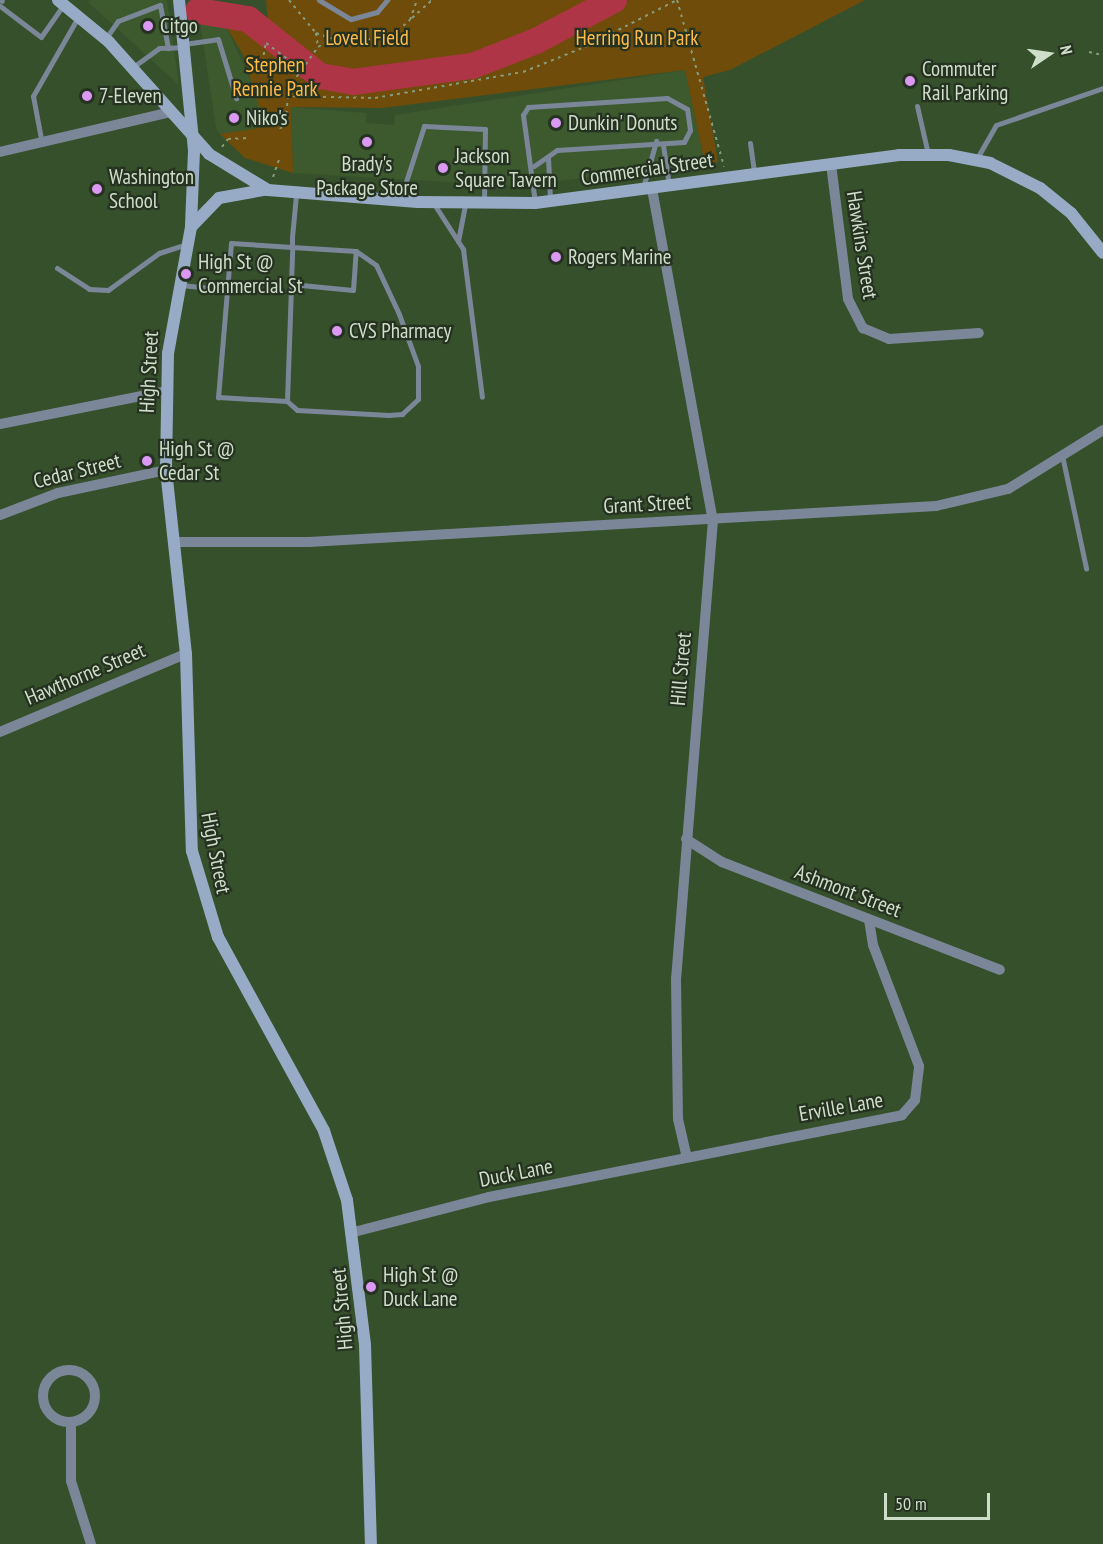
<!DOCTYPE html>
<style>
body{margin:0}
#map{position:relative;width:1103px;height:1544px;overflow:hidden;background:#36502b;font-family:"PT Sans Narrow",sans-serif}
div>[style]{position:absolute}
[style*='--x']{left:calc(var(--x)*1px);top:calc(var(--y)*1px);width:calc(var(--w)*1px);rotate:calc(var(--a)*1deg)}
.built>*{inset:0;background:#3c5a2e}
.green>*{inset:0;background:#6f4c09}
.river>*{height:26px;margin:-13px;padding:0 13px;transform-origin:13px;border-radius:13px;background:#ae3546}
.path>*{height:2px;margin-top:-1px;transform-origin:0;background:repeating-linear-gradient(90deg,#869b7e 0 3px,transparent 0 7.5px)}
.lane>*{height:5px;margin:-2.5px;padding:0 2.5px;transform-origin:2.5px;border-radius:2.5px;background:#7b8799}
.street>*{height:10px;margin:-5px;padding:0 5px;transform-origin:5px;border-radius:5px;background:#7b8799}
.street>.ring{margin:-5px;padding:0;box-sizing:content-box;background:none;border:10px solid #7b8799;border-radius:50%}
.secondary>*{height:12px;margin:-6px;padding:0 6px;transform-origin:6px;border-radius:6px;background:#97abc6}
.dots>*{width:16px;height:16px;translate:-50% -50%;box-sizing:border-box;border:3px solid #263221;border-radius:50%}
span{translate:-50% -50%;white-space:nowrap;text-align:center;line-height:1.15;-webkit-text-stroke:4.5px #263221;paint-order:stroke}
.poi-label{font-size:21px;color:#cedec8}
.left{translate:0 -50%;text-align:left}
.park-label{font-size:21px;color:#ffbb47}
.street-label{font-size:21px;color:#cedec8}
.north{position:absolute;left:1019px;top:24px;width:60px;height:60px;-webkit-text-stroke:4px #263221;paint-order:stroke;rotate:77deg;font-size:16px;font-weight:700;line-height:24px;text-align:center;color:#cedec8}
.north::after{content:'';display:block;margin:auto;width:21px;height:27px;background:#cedec8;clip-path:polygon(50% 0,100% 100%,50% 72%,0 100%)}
.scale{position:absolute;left:884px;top:1493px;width:106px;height:27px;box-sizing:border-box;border:3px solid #cedec8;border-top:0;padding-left:8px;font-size:18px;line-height:21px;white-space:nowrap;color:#cedec8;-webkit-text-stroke:4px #263221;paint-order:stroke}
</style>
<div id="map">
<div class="built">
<i style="clip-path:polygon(92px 0,167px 0,179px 85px,88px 2px)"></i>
<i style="clip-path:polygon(199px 15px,221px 18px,226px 26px,262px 106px,265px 127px,220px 134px,216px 128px)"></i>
<i style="clip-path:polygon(685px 70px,705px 164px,513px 186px,293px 173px,291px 107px,366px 113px,366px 123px,394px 125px,395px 115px)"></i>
</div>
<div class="green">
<i style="clip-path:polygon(266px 0,587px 0,482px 59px,360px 78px,317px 69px,276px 34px,268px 21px)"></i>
<i style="clip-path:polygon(629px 0,865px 0,730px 70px,703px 77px,718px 162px,705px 164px,685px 70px,382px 108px,291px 107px,293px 173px,245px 158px,220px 134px,265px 127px,243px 55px,221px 18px,243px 22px,308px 71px,302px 80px,378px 86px,504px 66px)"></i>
</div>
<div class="river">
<i style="--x:198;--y:11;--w:51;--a:9.1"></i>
<i style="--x:248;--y:19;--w:92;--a:38.4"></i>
<i style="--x:320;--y:76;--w:34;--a:10"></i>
<i style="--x:353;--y:82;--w:120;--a:-7.7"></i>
<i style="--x:472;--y:66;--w:69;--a:-21.3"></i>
<i style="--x:536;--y:41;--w:88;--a:-27.7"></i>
</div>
<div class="path">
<i style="--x:289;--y:0;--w:43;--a:50.7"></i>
<i style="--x:316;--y:33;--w:31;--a:19"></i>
<i style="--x:345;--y:43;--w:48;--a:-8.5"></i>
<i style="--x:392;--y:36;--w:24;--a:-42"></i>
<i style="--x:410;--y:20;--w:21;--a:-71"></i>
<i style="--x:412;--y:18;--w:27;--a:-42"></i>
<i style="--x:316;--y:33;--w:14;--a:82"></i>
<i style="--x:318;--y:47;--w:13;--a:-29"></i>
<i style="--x:1089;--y:52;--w:14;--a:12"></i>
<i style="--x:261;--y:70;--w:27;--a:-80"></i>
<i style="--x:266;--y:43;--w:45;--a:36.9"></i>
<i style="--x:247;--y:71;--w:55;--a:-1"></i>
<i style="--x:286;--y:96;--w:89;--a:1.3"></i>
<i style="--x:375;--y:98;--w:150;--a:-10"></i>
<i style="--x:523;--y:72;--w:67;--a:-22"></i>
<i style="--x:585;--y:47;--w:103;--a:-27.1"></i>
<i style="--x:677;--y:0;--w:173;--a:74.2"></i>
<i style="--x:280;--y:129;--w:10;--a:-53"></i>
<i style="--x:286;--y:121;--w:32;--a:-86"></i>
<i style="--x:288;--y:89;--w:52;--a:-54.5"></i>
<i style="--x:222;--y:147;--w:10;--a:-53"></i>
<i style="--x:228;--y:139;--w:21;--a:-3"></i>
<i style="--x:273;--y:177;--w:18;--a:-71"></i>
</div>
<div class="lane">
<i style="--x:0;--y:0;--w:2;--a:27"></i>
<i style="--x:319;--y:0;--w:37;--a:31"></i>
<i style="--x:351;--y:19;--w:27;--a:-15"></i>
<i style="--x:377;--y:12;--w:16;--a:-50"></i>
<i style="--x:0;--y:6;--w:51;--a:37.1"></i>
<i style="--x:41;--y:37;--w:40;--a:-55.1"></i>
<i style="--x:106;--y:38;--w:21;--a:-55"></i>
<i style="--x:118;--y:21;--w:45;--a:-20.9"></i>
<i style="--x:160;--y:5;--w:44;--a:79.5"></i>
<i style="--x:184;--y:44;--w:34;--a:-8"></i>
<i style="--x:218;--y:39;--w:62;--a:73"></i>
<i style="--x:133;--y:67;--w:32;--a:-36"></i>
<i style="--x:159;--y:48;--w:24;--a:-2"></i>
<i style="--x:917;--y:106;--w:49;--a:77.1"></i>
<i style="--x:750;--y:143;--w:30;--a:82"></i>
<i style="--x:42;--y:144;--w:49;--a:-100.6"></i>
<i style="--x:33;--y:96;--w:91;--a:-60.3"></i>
<i style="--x:663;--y:145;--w:40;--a:81.5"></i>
<i style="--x:548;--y:157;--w:43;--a:87.3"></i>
<i style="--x:976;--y:160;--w:40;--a:-60.3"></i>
<i style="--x:996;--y:125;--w:113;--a:-19.1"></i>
<i style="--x:534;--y:166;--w:28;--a:-35"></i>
<i style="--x:557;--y:150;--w:127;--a:-3.6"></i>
<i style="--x:684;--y:142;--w:13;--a:-63"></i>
<i style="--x:690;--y:130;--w:21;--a:-98"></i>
<i style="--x:687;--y:109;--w:23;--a:-151"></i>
<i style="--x:667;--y:98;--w:139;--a:176.3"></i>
<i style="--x:528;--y:107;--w:9;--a:122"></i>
<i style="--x:523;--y:115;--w:89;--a:82.2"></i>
<i style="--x:643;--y:188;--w:49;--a:-74.5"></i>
<i style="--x:400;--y:200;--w:78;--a:-72"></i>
<i style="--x:424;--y:126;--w:61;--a:2.8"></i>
<i style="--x:485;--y:129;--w:74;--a:90.8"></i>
<i style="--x:434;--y:204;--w:54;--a:57.2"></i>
<i style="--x:463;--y:249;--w:149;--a:82.7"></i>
<i style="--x:458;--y:241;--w:37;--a:-79"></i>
<i style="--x:57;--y:268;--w:38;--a:33"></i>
<i style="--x:89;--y:289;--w:19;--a:3"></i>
<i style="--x:108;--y:290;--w:63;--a:-36"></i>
<i style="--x:159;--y:253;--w:29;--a:-18"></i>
<i style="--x:291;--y:284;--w:62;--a:5.5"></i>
<i style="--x:353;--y:290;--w:39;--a:-86"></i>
<i style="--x:356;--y:251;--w:64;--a:-176.4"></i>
<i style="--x:292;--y:247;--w:61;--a:-176.2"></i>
<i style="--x:231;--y:243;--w:155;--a:94.8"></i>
<i style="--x:218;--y:397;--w:69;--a:3.3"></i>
<i style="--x:287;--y:401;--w:117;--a:-88"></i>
<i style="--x:291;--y:284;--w:37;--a:-88"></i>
<i style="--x:292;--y:247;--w:10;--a:-90"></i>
<i style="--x:292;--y:237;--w:42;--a:-84.6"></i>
<i style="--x:181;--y:285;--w:29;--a:6"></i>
<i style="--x:287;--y:401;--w:13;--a:42"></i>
<i style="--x:297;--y:410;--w:92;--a:3.1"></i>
<i style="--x:389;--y:415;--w:13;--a:-4"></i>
<i style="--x:402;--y:414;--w:22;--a:-43"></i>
<i style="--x:418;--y:399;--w:33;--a:-90"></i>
<i style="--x:418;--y:366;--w:55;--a:-110.1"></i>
<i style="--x:399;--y:314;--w:54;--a:-115.1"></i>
<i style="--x:376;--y:265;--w:24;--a:-145"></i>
<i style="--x:1062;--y:455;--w:116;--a:78"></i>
</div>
<div class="street">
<i style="--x:0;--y:152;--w:176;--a:-13.2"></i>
<i style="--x:831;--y:164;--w:136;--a:82.8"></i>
<i style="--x:848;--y:299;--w:33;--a:63"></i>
<i style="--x:863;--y:328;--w:28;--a:23"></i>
<i style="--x:889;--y:339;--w:90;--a:-3.8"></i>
<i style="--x:652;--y:189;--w:337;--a:79.6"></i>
<i style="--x:713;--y:520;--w:459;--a:94.6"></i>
<i style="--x:676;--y:978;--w:141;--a:89.2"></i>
<i style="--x:678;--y:1119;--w:39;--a:77"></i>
<i style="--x:0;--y:424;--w:169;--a:-11.2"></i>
<i style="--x:0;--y:515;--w:62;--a:-20.8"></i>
<i style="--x:58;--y:493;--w:110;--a:-12"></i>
<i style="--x:174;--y:542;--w:135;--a:0"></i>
<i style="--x:309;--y:542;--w:628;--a:-3.29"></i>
<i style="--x:936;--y:506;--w:74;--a:-13.3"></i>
<i style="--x:1008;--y:489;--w:112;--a:-31.8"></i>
<i style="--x:0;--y:732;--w:202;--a:-22.8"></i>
<i style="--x:686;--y:839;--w:43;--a:32.6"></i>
<i style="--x:722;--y:862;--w:298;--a:21.2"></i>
<i style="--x:354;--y:1232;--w:139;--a:-14.5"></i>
<i style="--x:489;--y:1197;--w:421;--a:-11.2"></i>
<i style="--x:902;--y:1115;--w:20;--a:-49"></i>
<i style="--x:915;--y:1100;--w:34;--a:-83"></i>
<i style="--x:919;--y:1066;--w:129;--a:-110.8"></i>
<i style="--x:873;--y:945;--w:25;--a:-99"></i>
<i class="ring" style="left:43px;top:1370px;width:42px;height:42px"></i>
<i style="--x:71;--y:1422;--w:59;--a:90"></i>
<i style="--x:71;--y:1481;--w:66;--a:72.4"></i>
</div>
<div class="secondary">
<i style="--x:58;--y:0;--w:66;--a:39.5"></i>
<i style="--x:109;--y:42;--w:150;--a:48.2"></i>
<i style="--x:209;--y:154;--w:69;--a:31.4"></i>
<i style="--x:268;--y:190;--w:150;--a:4.6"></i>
<i style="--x:418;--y:202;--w:117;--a:0.5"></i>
<i style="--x:535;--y:203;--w:367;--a:-7.5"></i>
<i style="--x:899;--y:155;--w:50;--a:0"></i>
<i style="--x:949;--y:155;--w:42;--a:11"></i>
<i style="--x:990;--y:163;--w:56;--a:26.6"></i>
<i style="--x:1040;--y:188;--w:40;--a:39"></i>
<i style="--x:1071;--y:213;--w:51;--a:51.3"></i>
<i style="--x:179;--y:0;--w:152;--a:84.3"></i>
<i style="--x:194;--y:151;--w:76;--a:92.3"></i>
<i style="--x:191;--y:227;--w:128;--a:100.3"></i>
<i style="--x:168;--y:353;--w:117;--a:91"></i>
<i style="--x:166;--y:470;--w:185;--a:83.8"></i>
<i style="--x:186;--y:654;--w:197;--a:88.3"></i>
<i style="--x:192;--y:851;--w:90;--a:73.2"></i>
<i style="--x:218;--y:937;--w:221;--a:61.3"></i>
<i style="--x:324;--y:1131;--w:73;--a:71.6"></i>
<i style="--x:347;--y:1200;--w:146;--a:82.9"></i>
<i style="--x:365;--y:1345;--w:199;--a:88.3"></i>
<i style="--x:191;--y:227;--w:40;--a:-46"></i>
<i style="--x:219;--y:198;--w:46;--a:-10.1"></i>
</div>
<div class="dots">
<i style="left:148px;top:26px;background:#dc99f4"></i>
<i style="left:910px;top:81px;background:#dc99f4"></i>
<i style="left:87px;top:96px;background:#dc99f4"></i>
<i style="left:234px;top:118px;background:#dc99f4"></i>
<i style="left:556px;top:123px;background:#dc99f4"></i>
<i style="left:367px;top:142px;background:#dc99f4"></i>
<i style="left:443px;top:168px;background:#dc99f4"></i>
<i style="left:97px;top:189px;background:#dc99f4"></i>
<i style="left:556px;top:257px;background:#dc99f4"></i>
<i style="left:186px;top:274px;background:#dc99f4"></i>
<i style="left:337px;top:331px;background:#dc99f4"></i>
<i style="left:147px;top:461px;background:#dc99f4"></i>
<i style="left:371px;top:1287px;background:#dc99f4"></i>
</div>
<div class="poi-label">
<span class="left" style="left:160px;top:26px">Citgo</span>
<span class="left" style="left:922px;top:81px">Commuter<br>Rail Parking</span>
<span class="left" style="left:99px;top:96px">7-Eleven</span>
<span class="left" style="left:246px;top:118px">Niko's</span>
<span class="left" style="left:568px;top:123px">Dunkin' Donuts</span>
<span class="left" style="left:455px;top:168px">Jackson<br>Square Tavern</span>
<span style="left:367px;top:176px">Brady's<br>Package Store</span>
<span class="left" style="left:109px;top:189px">Washington<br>School</span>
<span class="left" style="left:568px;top:257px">Rogers Marine</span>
<span class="left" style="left:198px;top:274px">High St @<br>Commercial St</span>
<span class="left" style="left:349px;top:331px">CVS Pharmacy</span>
<span class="left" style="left:159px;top:461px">High St @<br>Cedar St</span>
<span class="left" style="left:383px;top:1287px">High St @<br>Duck Lane</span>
</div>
<div class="park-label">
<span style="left:367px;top:38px">Lovell Field</span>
<span style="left:637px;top:38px">Herring Run Park</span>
<span style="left:275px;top:77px">Stephen<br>Rennie Park</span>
</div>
<div class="street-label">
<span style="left:647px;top:169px;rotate:-8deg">Commercial Street</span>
<span style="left:862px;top:245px;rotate:81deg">Hawkins Street</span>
<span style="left:149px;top:372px;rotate:-87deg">High Street</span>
<span style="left:77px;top:471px;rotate:-14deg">Cedar Street</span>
<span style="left:647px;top:504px;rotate:-3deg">Grant Street</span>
<span style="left:681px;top:669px;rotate:-85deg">Hill Street</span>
<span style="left:85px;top:674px;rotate:-23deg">Hawthorne Street</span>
<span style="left:216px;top:853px;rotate:79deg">High Street</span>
<span style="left:848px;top:891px;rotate:21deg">Ashmont Street</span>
<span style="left:841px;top:1107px;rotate:-10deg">Erville Lane</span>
<span style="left:516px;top:1173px;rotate:-11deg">Duck Lane</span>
<span style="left:342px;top:1309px;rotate:-95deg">High Street</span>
</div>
<div class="north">N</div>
<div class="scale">50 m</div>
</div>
